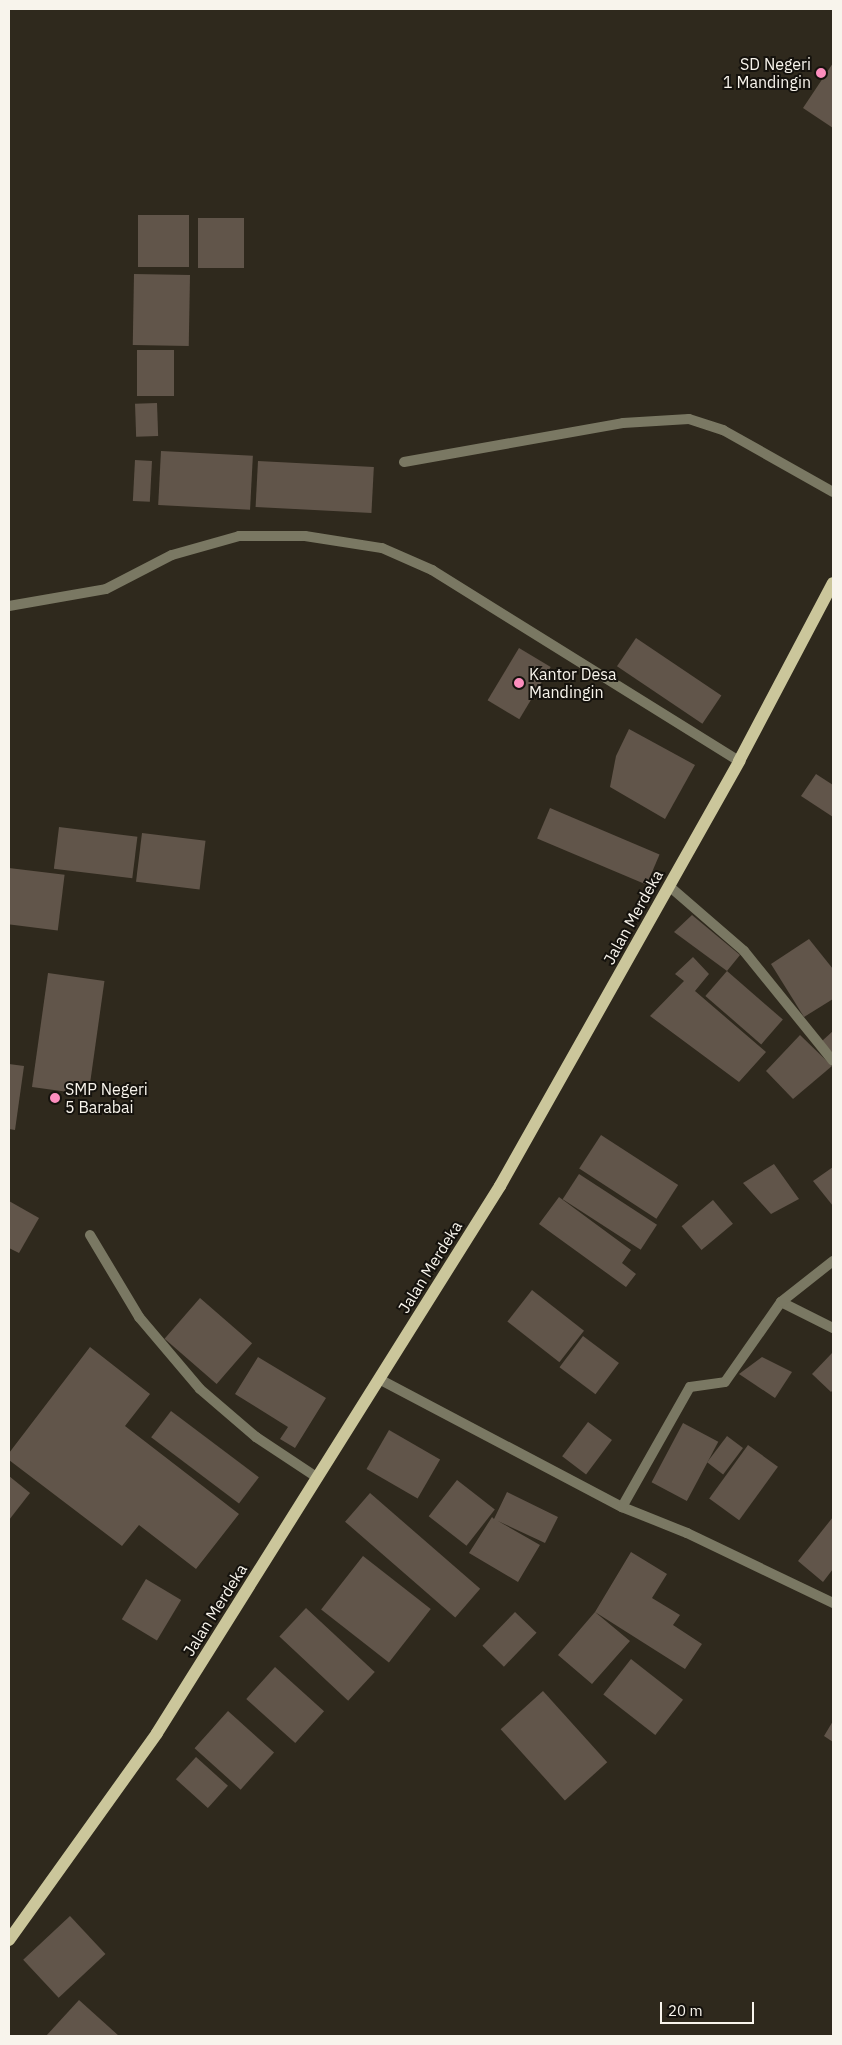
<!DOCTYPE html>
<style>
body{margin:0}
#map{position:relative;width:842px;height:2045px;overflow:hidden;background:#2f291d;font-family:"IBM Plex Sans",sans-serif}
div>[style]{position:absolute}
[style*='--x']{left:calc(var(--x)*1px);top:calc(var(--y)*1px);width:calc(var(--w)*1px);rotate:calc(var(--a)*1deg)}
.building>*{inset:0;background:#61554a;transform-origin:0 0}
.service>*{height:10px;margin:-5px;padding:0 5px;transform-origin:5px;border-radius:5px;background:#7a7863}
.minor>*{height:10px;margin:-5px;padding:0 5px;transform-origin:5px;border-radius:5px;background:#7a7863}
.primary>*{height:12px;margin:-6px;padding:0 6px;transform-origin:6px;border-radius:6px;background:#cbc69b}
.dots>*{width:14px;height:14px;translate:-50% -50%;box-sizing:border-box;border:2px solid #15120d;border-radius:50%}
span{translate:-50% -50%;white-space:nowrap;text-align:center;line-height:1.15;-webkit-text-stroke:4px #15120d;paint-order:stroke}
.poi-label{font-size:16px;color:#f8f4ec}
.right{translate:-100% -50%;text-align:right}
.left{translate:0 -50%;text-align:left}
.street-label{font-size:16px;color:#f8f4ec}
.frame{position:absolute;inset:0;border:10px solid #f8f4ec;pointer-events:none}
.scale{position:absolute;left:660px;top:2002px;width:94px;height:22px;box-sizing:border-box;border:2px solid #f8f4ec;border-top:0;padding-left:6px;font-size:15px;line-height:18px;white-space:nowrap;color:#f8f4ec;-webkit-text-stroke:4px #15120d;paint-order:stroke}
</style>
<div id="map">
<div class="building">
<i style="clip-path:polygon(833px 63px,833px 128px,803px 108px)"></i>
<i style="left:138px;top:215px;width:51px;height:52px"></i>
<i style="left:198px;top:218px;width:46px;height:50px"></i>
<i style="left:134px;top:274px;width:56px;height:71px;rotate:1deg"></i>
<i style="left:137px;top:350px;width:37px;height:46px"></i>
<i style="left:157px;top:403px;width:33px;height:22px;rotate:88deg"></i>
<i style="left:161px;top:451px;width:92px;height:54px;rotate:3deg"></i>
<i style="left:135px;top:460px;width:17px;height:41px;rotate:3deg"></i>
<i style="left:258px;top:461px;width:116px;height:46px;rotate:3deg"></i>
<i style="left:636px;top:638px;width:103px;height:34px;rotate:34deg"></i>
<i style="left:519px;top:648px;width:37px;height:61px;rotate:31deg"></i>
<i style="clip-path:polygon(629px 729px,695px 765px,665px 819px,610px 787px,616px 756px)"></i>
<i style="clip-path:polygon(816px 774px,833px 785px,833px 817px,801px 796px)"></i>
<i style="left:550px;top:808px;width:119px;height:33px;rotate:23deg"></i>
<i style="left:59px;top:827px;width:79px;height:42px;rotate:7deg"></i>
<i style="left:142px;top:833px;width:64px;height:49px;rotate:7deg"></i>
<i style="left:9px;top:868px;width:56px;height:56px;rotate:7deg"></i>
<i style="clip-path:polygon(692px 915px,740px 955px,727px 971px,674px 932px)"></i>
<i style="clip-path:polygon(809px 939px,833px 969px,833px 999px,804px 1017px,771px 964px)"></i>
<i style="clip-path:polygon(693px 957px,709px 974px,695px 991px,766px 1052px,739px 1082px,650px 1016px,684px 981px,675px 974px)"></i>
<i style="left:727px;top:971px;width:74px;height:33px;rotate:41deg"></i>
<i style="left:48px;top:973px;width:57px;height:115px;rotate:8deg"></i>
<i style="clip-path:polygon(833px 1031px,833px 1053px,822px 1041px)"></i>
<i style="clip-path:polygon(800px 1035px,832px 1066px,793px 1099px,766px 1071px)"></i>
<i style="clip-path:polygon(9px 1064px,24px 1066px,15px 1130px,9px 1129px)"></i>
<i style="left:601px;top:1135px;width:92px;height:40px;rotate:33deg"></i>
<i style="clip-path:polygon(774px 1164px,799px 1199px,771px 1214px,743px 1183px)"></i>
<i style="clip-path:polygon(833px 1167px,833px 1206px,813px 1181px)"></i>
<i style="left:579px;top:1174px;width:93px;height:30px;rotate:33deg"></i>
<i style="clip-path:polygon(559px 1197px,631px 1250px,622px 1263px,636px 1274px,626px 1287px,539px 1224px)"></i>
<i style="left:713px;top:1200px;width:31px;height:41px;rotate:50deg"></i>
<i style="clip-path:polygon(9px 1201px,39px 1218px,19px 1253px,9px 1248px)"></i>
<i style="left:532px;top:1290px;width:66px;height:40px;rotate:38deg"></i>
<i style="left:200px;top:1298px;width:69px;height:54px;rotate:41deg"></i>
<i style="left:583px;top:1336px;width:45px;height:39px;rotate:37deg"></i>
<i style="clip-path:polygon(90px 1347px,150px 1394px,125px 1426px,239px 1514px,196px 1569px,139px 1525px,122px 1546px,9px 1460px,9px 1453px)"></i>
<i style="clip-path:polygon(833px 1352px,833px 1390px,831px 1392px,812px 1374px)"></i>
<i style="clip-path:polygon(258px 1357px,326px 1398px,295px 1448px,280px 1439px,288px 1427px,235px 1394px)"></i>
<i style="clip-path:polygon(762px 1357px,792px 1372px,775px 1398px,739px 1374px)"></i>
<i style="left:171px;top:1411px;width:110px;height:33px;rotate:37deg"></i>
<i style="left:588px;top:1422px;width:30px;height:43px;rotate:37deg"></i>
<i style="left:683px;top:1423px;width:40px;height:67px;rotate:28deg"></i>
<i style="left:389px;top:1430px;width:59px;height:45px;rotate:30deg"></i>
<i style="left:727px;top:1436px;width:20px;height:33px;rotate:37deg"></i>
<i style="left:748px;top:1445px;width:37px;height:66px;rotate:36deg"></i>
<i style="clip-path:polygon(9px 1476px,30px 1493px,9px 1520px)"></i>
<i style="left:457px;top:1480px;width:48px;height:46px;rotate:38deg"></i>
<i style="clip-path:polygon(507px 1492px,558px 1517px,545px 1543px,498px 1521px,540px 1545px,518px 1582px,469px 1553px,492px 1517px,494px 1519px)"></i>
<i style="left:370px;top:1493px;width:146px;height:38px;rotate:41deg"></i>
<i style="clip-path:polygon(833px 1517px,833px 1569px,823px 1582px,798px 1561px)"></i>
<i style="clip-path:polygon(631px 1552px,667px 1574px,652px 1598px,680px 1615px,673px 1625px,702px 1644px,685px 1669px,595px 1612px,630px 1641px,592px 1684px,558px 1655px,595px 1612px)"></i>
<i style="left:363px;top:1556px;width:86px;height:68px;rotate:38deg"></i>
<i style="left:146px;top:1579px;width:41px;height:47px;rotate:31deg"></i>
<i style="left:306px;top:1608px;width:94px;height:39px;rotate:43deg"></i>
<i style="left:515px;top:1612px;width:30px;height:47px;rotate:44deg"></i>
<i style="left:631px;top:1659px;width:66px;height:45px;rotate:38deg"></i>
<i style="left:275px;top:1667px;width:66px;height:43px;rotate:42deg"></i>
<i style="left:543px;top:1691px;width:96px;height:57px;rotate:48deg"></i>
<i style="left:228px;top:1711px;width:62px;height:50px;rotate:42deg"></i>
<i style="clip-path:polygon(833px 1721px,833px 1742px,824px 1736px)"></i>
<i style="left:196px;top:1757px;width:43px;height:30px;rotate:42deg"></i>
<i style="left:70px;top:1916px;width:52px;height:64px;rotate:47deg"></i>
<i style="clip-path:polygon(79px 2000px,119px 2036px,46px 2036px)"></i>
</div>
<div class="service">
<i style="--x:404;--y:462;--w:222;--a:-10.1"></i>
<i style="--x:623;--y:423;--w:66;--a:-3.5"></i>
<i style="--x:689;--y:419;--w:36;--a:18"></i>
<i style="--x:723;--y:430;--w:126;--a:29.4"></i>
</div>
<div class="minor">
<i style="--x:9;--y:606;--w:98;--a:-9.9"></i>
<i style="--x:106;--y:589;--w:74;--a:-27.3"></i>
<i style="--x:172;--y:555;--w:70;--a:-15.8"></i>
<i style="--x:239;--y:536;--w:66;--a:0"></i>
<i style="--x:305;--y:536;--w:78;--a:8.9"></i>
<i style="--x:382;--y:548;--w:55;--a:23.7"></i>
<i style="--x:432;--y:570;--w:362;--a:31.9"></i>
<i style="--x:669;--y:886;--w:99;--a:40.9"></i>
<i style="--x:744;--y:951;--w:141;--a:51"></i>
<i style="--x:90;--y:1235;--w:96;--a:59.1"></i>
<i style="--x:139;--y:1317;--w:94;--a:49.7"></i>
<i style="--x:200;--y:1389;--w:74;--a:40.6"></i>
<i style="--x:256;--y:1437;--w:74;--a:33.5"></i>
<i style="--x:781;--y:1302;--w:58;--a:26.6"></i>
<i style="--x:379;--y:1379;--w:275;--a:27.8"></i>
<i style="--x:622;--y:1507;--w:70;--a:21.8"></i>
<i style="--x:687;--y:1533;--w:162;--a:25.6"></i>
<i style="--x:622;--y:1507;--w:138;--a:-60.5"></i>
<i style="--x:690;--y:1387;--w:35;--a:-8"></i>
<i style="--x:725;--y:1382;--w:98;--a:-55"></i>
<i style="--x:781;--y:1302;--w:66;--a:-38.3"></i>
</div>
<div class="primary">
<i style="--x:9;--y:1940;--w:254;--a:-54.4"></i>
<i style="--x:157;--y:1733;--w:646;--a:-57.91"></i>
<i style="--x:500;--y:1186;--w:488;--a:-60.6"></i>
<i style="--x:739;--y:761;--w:201;--a:-62.2"></i>
</div>
<div class="dots">
<i style="left:821px;top:73px;background:#fd8ebe"></i>
<i style="left:519px;top:683px;background:#fd8ebe"></i>
<i style="left:55px;top:1098px;background:#fd8ebe"></i>
</div>
<div class="poi-label">
<span class="right" style="left:811px;top:73px">SD Negeri<br>1 Mandingin</span>
<span class="left" style="left:529px;top:683px">Kantor Desa<br>Mandingin</span>
<span class="left" style="left:65px;top:1098px">SMP Negeri<br>5 Barabai</span>
</div>
<div class="street-label">
<span style="left:633px;top:917px;rotate:-61deg">Jalan Merdeka</span>
<span style="left:430px;top:1267px;rotate:-58deg">Jalan Merdeka</span>
<span style="left:215px;top:1610px;rotate:-58deg">Jalan Merdeka</span>
</div>
<div class="frame"></div>
<div class="scale">20 m</div>
</div>
